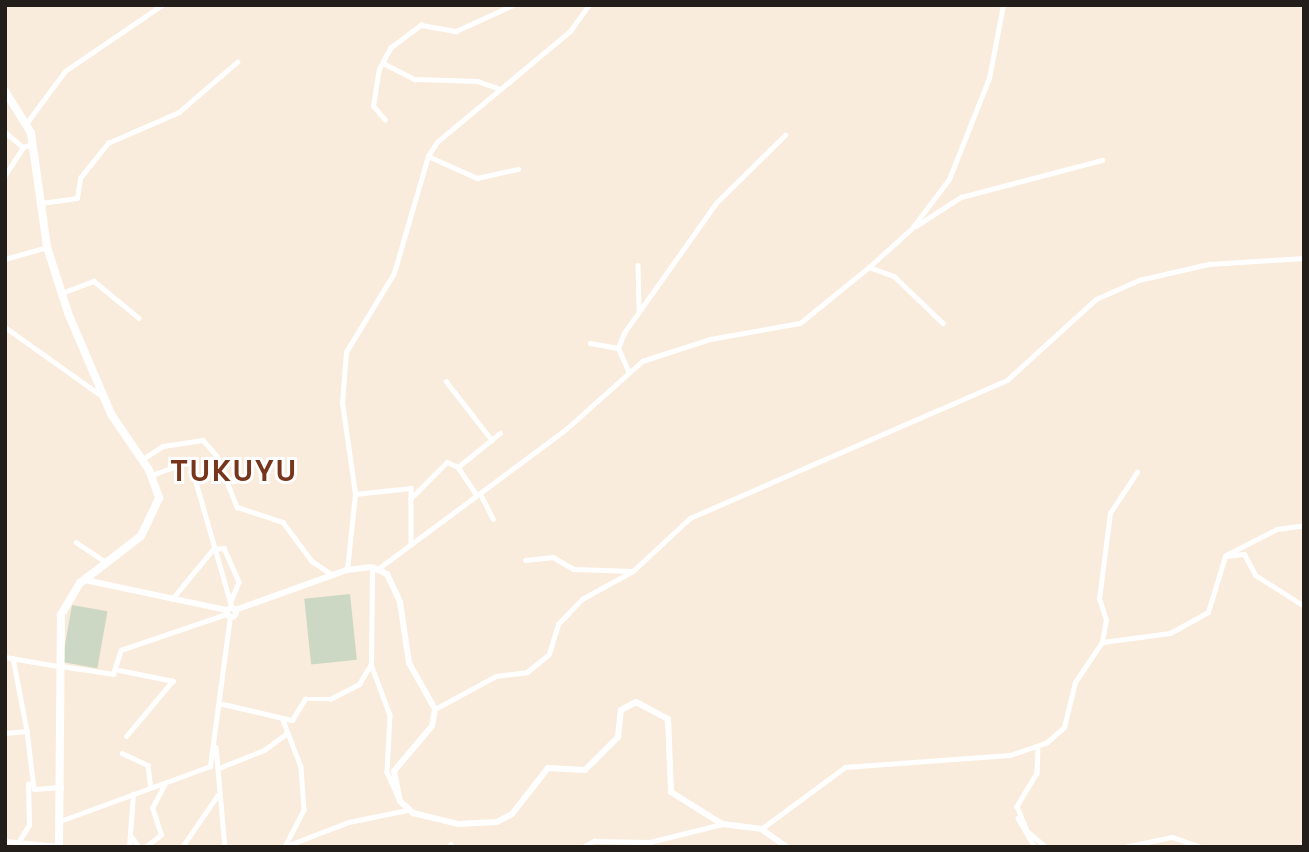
<!DOCTYPE html>
<style>
body{margin:0}
#map{position:relative;width:1309px;height:852px;overflow:hidden;background:#faecdc;font-family:"Space Grotesk",sans-serif}
div>[style]{position:absolute}
[style*='--x']{left:calc(var(--x)*1px);top:calc(var(--y)*1px);width:calc(var(--w)*1px);rotate:calc(var(--a)*1deg)}
.green>*{inset:0;background:#ccd8c3;transform-origin:0 0}
.minor>*{height:4.5px;margin:-2.25px;padding:0 2.25px;transform-origin:2.25px;border-radius:2.25px;background:#fff}
.tertiary>*{height:5px;margin:-2.5px;padding:0 2.5px;transform-origin:2.5px;border-radius:2.5px;background:#fff}
.secondary>*{height:6px;margin:-3px;padding:0 3px;transform-origin:3px;border-radius:3px;background:#fff}
.secondary>.ring{margin:-3px;padding:0;box-sizing:content-box;background:none;border:6px solid #fff;border-radius:50%}
.trunk>*{height:8px;margin:-4px;padding:0 4px;transform-origin:4px;border-radius:4px;background:#fff}
span{translate:-50% -50%;white-space:nowrap;text-align:center;line-height:1.15;-webkit-text-stroke:6px #fff;paint-order:stroke}
.district-label{font-size:30px;color:#77351c;font-weight:700;letter-spacing:2px}
.frame{position:absolute;inset:0;border:7px solid #231e19;pointer-events:none}
</style>
<div id="map">
<div class="green">
<i style="left:350px;top:594px;width:66px;height:46px;rotate:84deg"></i>
<i style="left:72px;top:605px;width:36px;height:58px;rotate:10deg"></i>
</div>
<div class="minor">
<i style="--x:383;--y:63;--w:36;--a:27"></i>
<i style="--x:415;--y:79;--w:62;--a:1.8"></i>
<i style="--x:477;--y:81;--w:24;--a:19"></i>
<i style="--x:385;--y:120;--w:18;--a:-131"></i>
<i style="--x:373;--y:106;--w:37;--a:-81"></i>
<i style="--x:379;--y:69;--w:24;--a:-62"></i>
<i style="--x:390;--y:48;--w:39;--a:-37"></i>
<i style="--x:421;--y:25;--w:36;--a:10"></i>
<i style="--x:456;--y:31;--w:63;--a:-24.5"></i>
<i style="--x:28;--y:121;--w:62;--a:-53.5"></i>
<i style="--x:65;--y:71;--w:117;--a:-34.2"></i>
<i style="--x:5;--y:132;--w:23;--a:40"></i>
<i style="--x:428;--y:156;--w:54;--a:24.2"></i>
<i style="--x:477;--y:178;--w:42;--a:-12.4"></i>
<i style="--x:5;--y:175;--w:33;--a:-57"></i>
<i style="--x:23;--y:147;--w:10;--a:-17"></i>
<i style="--x:41;--y:203;--w:36;--a:-8"></i>
<i style="--x:77;--y:198;--w:20;--a:-81"></i>
<i style="--x:80;--y:178;--w:45;--a:-51.3"></i>
<i style="--x:108;--y:143;--w:77;--a:-23.6"></i>
<i style="--x:179;--y:112;--w:77;--a:-40.8"></i>
<i style="--x:916;--y:226;--w:54;--a:-32.8"></i>
<i style="--x:961;--y:197;--w:146;--a:-14.7"></i>
<i style="--x:5;--y:259;--w:44;--a:-15.9"></i>
<i style="--x:638;--y:265;--w:45;--a:88.7"></i>
<i style="--x:869;--y:267;--w:27;--a:20"></i>
<i style="--x:894;--y:276;--w:68;--a:43.8"></i>
<i style="--x:62;--y:293;--w:34;--a:-21"></i>
<i style="--x:94;--y:281;--w:58;--a:39.4"></i>
<i style="--x:5;--y:327;--w:119;--a:35.4"></i>
<i style="--x:590;--y:343;--w:28;--a:10"></i>
<i style="--x:629;--y:373;--w:27;--a:-114"></i>
<i style="--x:618;--y:348;--w:16;--a:-68"></i>
<i style="--x:624;--y:333;--w:159;--a:-54.7"></i>
<i style="--x:716;--y:203;--w:97;--a:-44.6"></i>
<i style="--x:446;--y:381;--w:75;--a:52.1"></i>
<i style="--x:143;--y:459;--w:24;--a:-33"></i>
<i style="--x:163;--y:446;--w:40;--a:-8.5"></i>
<i style="--x:203;--y:440;--w:21;--a:49"></i>
<i style="--x:217;--y:456;--w:55;--a:68.6"></i>
<i style="--x:237;--y:507;--w:48;--a:18.1"></i>
<i style="--x:283;--y:522;--w:49;--a:53.4"></i>
<i style="--x:312;--y:561;--w:23;--a:34"></i>
<i style="--x:458;--y:467;--w:54;--a:-39"></i>
<i style="--x:152;--y:475;--w:40;--a:-20.2"></i>
<i style="--x:190;--y:461;--w:152;--a:74"></i>
<i style="--x:480;--y:493;--w:29;--a:63"></i>
<i style="--x:355;--y:494;--w:56;--a:-6.1"></i>
<i style="--x:411;--y:488;--w:56;--a:90"></i>
<i style="--x:410;--y:499;--w:52;--a:-45"></i>
<i style="--x:447;--y:462;--w:12;--a:24"></i>
<i style="--x:458;--y:467;--w:32;--a:56"></i>
<i style="--x:76;--y:542;--w:36;--a:34"></i>
<i style="--x:1226;--y:555;--w:57;--a:-27"></i>
<i style="--x:1277;--y:529;--w:27;--a:-8"></i>
<i style="--x:525;--y:560;--w:28;--a:-6"></i>
<i style="--x:553;--y:557;--w:24;--a:30"></i>
<i style="--x:574;--y:569;--w:58;--a:2"></i>
<i style="--x:347;--y:570;--w:76;--a:-84"></i>
<i style="--x:355;--y:494;--w:92;--a:-98.1"></i>
<i style="--x:342;--y:403;--w:51;--a:-85.5"></i>
<i style="--x:346;--y:352;--w:92;--a:-58.7"></i>
<i style="--x:394;--y:273;--w:122;--a:-73.8"></i>
<i style="--x:428;--y:156;--w:17;--a:-57"></i>
<i style="--x:437;--y:142;--w:173;--a:-39.8"></i>
<i style="--x:570;--y:31;--w:32;--a:-54"></i>
<i style="--x:172;--y:599;--w:65;--a:-50.6"></i>
<i style="--x:213;--y:549;--w:11;--a:-5"></i>
<i style="--x:224;--y:548;--w:37;--a:66"></i>
<i style="--x:239;--y:582;--w:22;--a:112"></i>
<i style="--x:1102;--y:642;--w:22;--a:-80"></i>
<i style="--x:1106;--y:620;--w:22;--a:-108"></i>
<i style="--x:1099;--y:599;--w:87;--a:-82.7"></i>
<i style="--x:1110;--y:513;--w:49;--a:-56.6"></i>
<i style="--x:13;--y:658;--w:74;--a:79.1"></i>
<i style="--x:371;--y:664;--w:54;--a:69.6"></i>
<i style="--x:390;--y:715;--w:57;--a:93"></i>
<i style="--x:387;--y:772;--w:32;--a:66"></i>
<i style="--x:61;--y:666;--w:53;--a:8.7"></i>
<i style="--x:113;--y:674;--w:25;--a:-72"></i>
<i style="--x:121;--y:650;--w:112;--a:-18.8"></i>
<i style="--x:119;--y:670;--w:55;--a:11.5"></i>
<i style="--x:173;--y:681;--w:72;--a:129.9"></i>
<i style="--x:223;--y:704;--w:71;--a:13.1"></i>
<i style="--x:292;--y:720;--w:25;--a:-58"></i>
<i style="--x:305;--y:699;--w:25;--a:0"></i>
<i style="--x:330;--y:699;--w:33;--a:-27"></i>
<i style="--x:359;--y:684;--w:23;--a:-59"></i>
<i style="--x:371;--y:664;--w:97;--a:-89.4"></i>
<i style="--x:435;--y:709;--w:69;--a:-28.4"></i>
<i style="--x:496;--y:676;--w:31;--a:-7"></i>
<i style="--x:527;--y:672;--w:28;--a:-39"></i>
<i style="--x:549;--y:654;--w:31;--a:-73"></i>
<i style="--x:558;--y:624;--w:35;--a:-46"></i>
<i style="--x:582;--y:599;--w:58;--a:-28.8"></i>
<i style="--x:633;--y:571;--w:78;--a:-42.9"></i>
<i style="--x:690;--y:518;--w:346;--a:-23.5"></i>
<i style="--x:1007;--y:380;--w:120;--a:-42.3"></i>
<i style="--x:1096;--y:299;--w:47;--a:-23.8"></i>
<i style="--x:1139;--y:280;--w:72;--a:-12.9"></i>
<i style="--x:1209;--y:264;--w:95;--a:-3.6"></i>
<i style="--x:283;--y:720;--w:50;--a:69"></i>
<i style="--x:301;--y:767;--w:43;--a:86"></i>
<i style="--x:304;--y:810;--w:42;--a:117.2"></i>
<i style="--x:5;--y:733;--w:22;--a:-5"></i>
<i style="--x:27;--y:731;--w:58;--a:83.1"></i>
<i style="--x:34;--y:789;--w:27;--a:-4"></i>
<i style="--x:1038;--y:746;--w:27;--a:92"></i>
<i style="--x:1037;--y:773;--w:39;--a:121"></i>
<i style="--x:1017;--y:806;--w:27;--a:68"></i>
<i style="--x:1027;--y:831;--w:25;--a:40"></i>
<i style="--x:216;--y:747;--w:100;--a:84.9"></i>
<i style="--x:122;--y:753;--w:29;--a:25"></i>
<i style="--x:148;--y:765;--w:23;--a:83"></i>
<i style="--x:219;--y:768;--w:48;--a:-21.8"></i>
<i style="--x:264;--y:750;--w:29;--a:-36"></i>
<i style="--x:1018;--y:818;--w:34;--a:60"></i>
<i style="--x:132;--y:837;--w:12;--a:55"></i>
<i style="--x:5;--y:841;--w:53;--a:5.4"></i>
<i style="--x:19;--y:841;--w:19;--a:-58"></i>
<i style="--x:29;--y:825;--w:41;--a:-91.4"></i>
<i style="--x:451;--y:844;--w:3;--a:90"></i>
<i style="--x:286;--y:846;--w:67;--a:-20.9"></i>
<i style="--x:349;--y:822;--w:59;--a:-11.7"></i>
<i style="--x:129;--y:847;--w:53;--a:-85.7"></i>
<i style="--x:145;--y:847;--w:20;--a:-37"></i>
<i style="--x:161;--y:835;--w:28;--a:-108"></i>
<i style="--x:152;--y:808;--w:27;--a:-62"></i>
<i style="--x:182;--y:847;--w:62;--a:-55.5"></i>
<i style="--x:583;--y:847;--w:13;--a:-29"></i>
<i style="--x:594;--y:841;--w:56;--a:1"></i>
<i style="--x:650;--y:842;--w:74;--a:-14"></i>
<i style="--x:1124;--y:847;--w:49;--a:-11.8"></i>
<i style="--x:1172;--y:837;--w:31;--a:19"></i>
</div>
<div class="tertiary">
<i style="--x:379;--y:568;--w:233;--a:-36.6"></i>
<i style="--x:566;--y:429;--w:102;--a:-41.8"></i>
<i style="--x:642;--y:361;--w:71;--a:-17.9"></i>
<i style="--x:710;--y:339;--w:91;--a:-10.1"></i>
<i style="--x:800;--y:323;--w:89;--a:-39.1"></i>
<i style="--x:869;--y:267;--w:58;--a:-42.2"></i>
<i style="--x:912;--y:228;--w:61;--a:-52.9"></i>
<i style="--x:949;--y:179;--w:109;--a:-68.4"></i>
<i style="--x:989;--y:78;--w:74;--a:-79.1"></i>
<i style="--x:5;--y:657;--w:53;--a:9.8"></i>
<i style="--x:60;--y:821;--w:160;--a:-20.1"></i>
<i style="--x:210;--y:766;--w:151;--a:-82.4"></i>
<i style="--x:761;--y:829;--w:104;--a:-36.4"></i>
<i style="--x:845;--y:767;--w:165;--a:-4.2"></i>
<i style="--x:1010;--y:755;--w:39;--a:-19"></i>
<i style="--x:1047;--y:742;--w:23;--a:-41"></i>
<i style="--x:1064;--y:727;--w:46;--a:-76.3"></i>
<i style="--x:1075;--y:682;--w:48;--a:-56"></i>
<i style="--x:1102;--y:642;--w:69;--a:-7.5"></i>
<i style="--x:1170;--y:633;--w:43;--a:-28.9"></i>
<i style="--x:1208;--y:612;--w:59;--a:-73.1"></i>
<i style="--x:1225;--y:556;--w:19;--a:-6"></i>
<i style="--x:1244;--y:554;--w:24;--a:62"></i>
<i style="--x:1255;--y:575;--w:58;--a:32.3"></i>
</div>
<div class="secondary">
<i style="--x:85;--y:580;--w:144;--a:12"></i>
<i class="ring" style="left:226.5px;top:607.5px;width:3px;height:3px"></i>
<i style="--x:235;--y:610;--w:119;--a:-19.7"></i>
<i style="--x:347;--y:570;--w:25;--a:-7"></i>
<i style="--x:372;--y:567;--w:17;--a:25"></i>
<i style="--x:387;--y:574;--w:31;--a:65"></i>
<i style="--x:400;--y:602;--w:62;--a:81.6"></i>
<i style="--x:409;--y:663;--w:53;--a:60.5"></i>
<i style="--x:435;--y:709;--w:17;--a:100"></i>
<i style="--x:432;--y:726;--w:59;--a:130.2"></i>
<i style="--x:394;--y:771;--w:31;--a:79"></i>
<i style="--x:400;--y:801;--w:18;--a:43"></i>
<i style="--x:413;--y:813;--w:46;--a:13.7"></i>
<i style="--x:458;--y:824;--w:39;--a:-3"></i>
<i style="--x:497;--y:822;--w:17;--a:-28"></i>
<i style="--x:512;--y:814;--w:58;--a:-52"></i>
<i style="--x:548;--y:768;--w:37;--a:3"></i>
<i style="--x:585;--y:770;--w:47;--a:-45"></i>
<i style="--x:618;--y:737;--w:27;--a:-84"></i>
<i style="--x:621;--y:710;--w:17;--a:-28"></i>
<i style="--x:636;--y:702;--w:36;--a:28"></i>
<i style="--x:668;--y:719;--w:73;--a:87.6"></i>
<i style="--x:671;--y:792;--w:60;--a:32.1"></i>
<i style="--x:722;--y:824;--w:39;--a:7"></i>
<i style="--x:761;--y:829;--w:32;--a:35"></i>
</div>
<div class="trunk">
<i style="--x:5;--y:91;--w:49;--a:58.2"></i>
<i style="--x:31;--y:133;--w:115;--a:82"></i>
<i style="--x:47;--y:247;--w:69;--a:72.3"></i>
<i style="--x:68;--y:313;--w:110;--a:66.9"></i>
<i style="--x:111;--y:414;--w:68;--a:55.8"></i>
<i style="--x:149;--y:470;--w:30;--a:70"></i>
<i style="--x:159;--y:498;--w:42;--a:115.3"></i>
<i style="--x:141;--y:536;--w:77;--a:142.4"></i>
<i style="--x:80;--y:583;--w:37;--a:121"></i>
<i style="--x:61;--y:615;--w:232;--a:90.5"></i>
</div>
<div class="district-label">
<span style="left:234px;top:471px">TUKUYU</span>
</div>
<div class="frame"></div>
</div>
